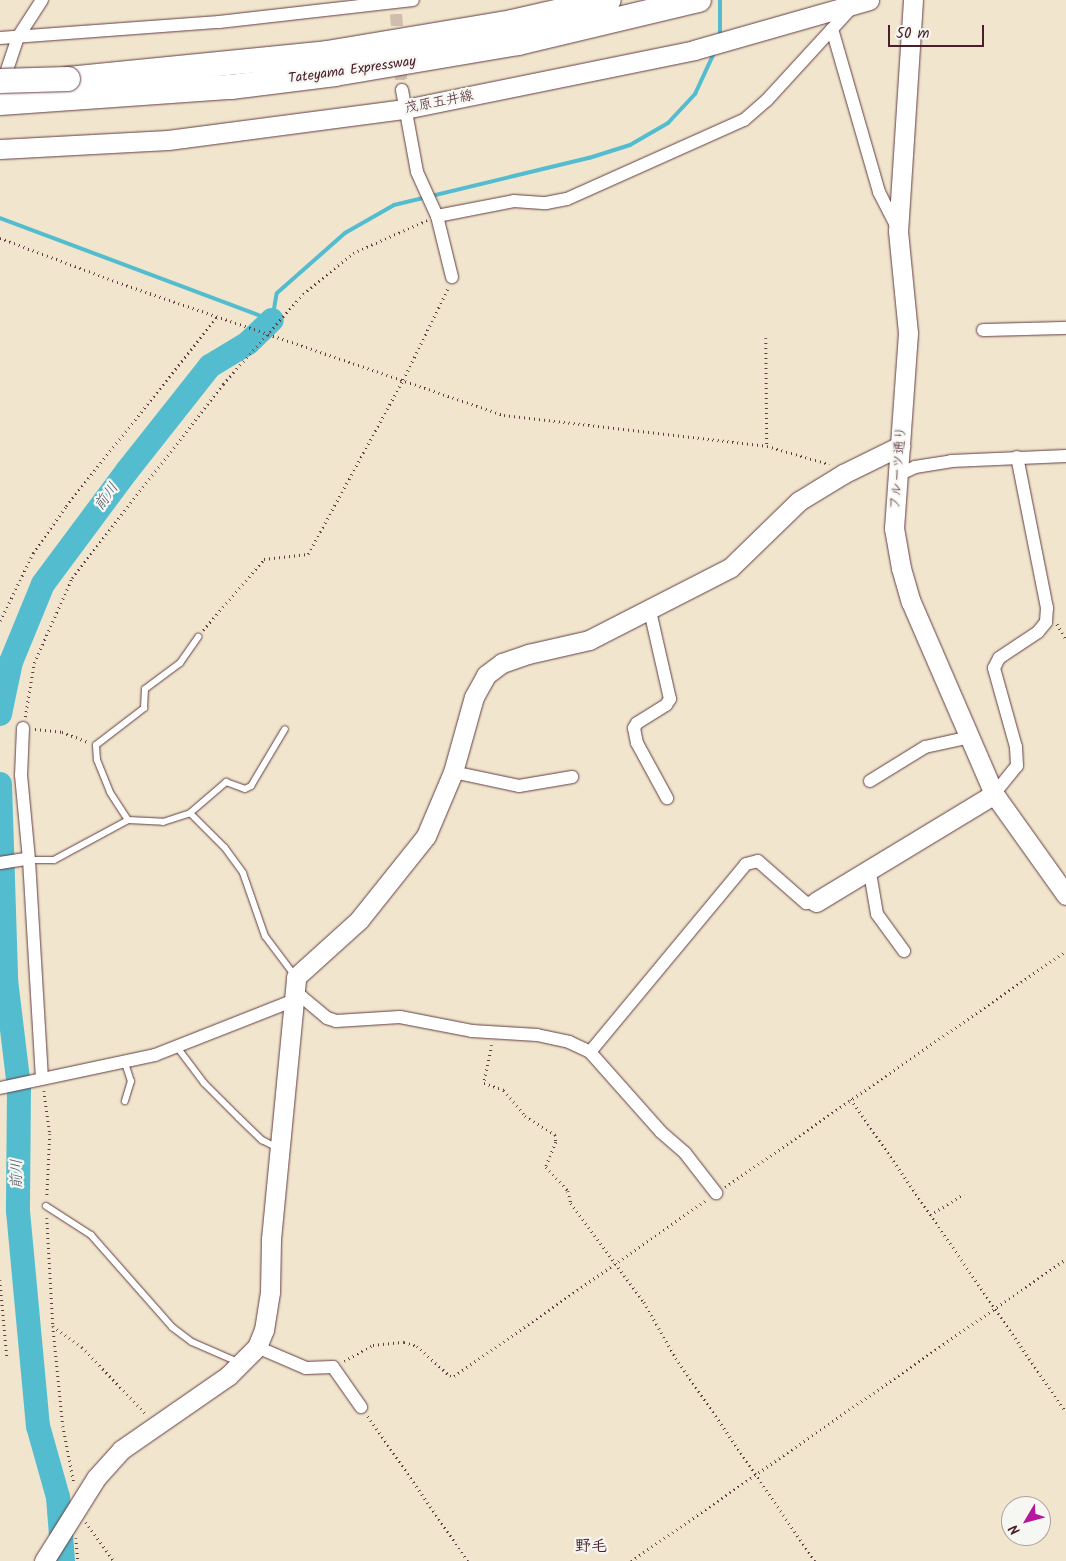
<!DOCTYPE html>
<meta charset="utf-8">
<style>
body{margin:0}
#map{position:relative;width:1066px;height:1561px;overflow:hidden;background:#f1e5cd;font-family:Kalam,"Klee One",sans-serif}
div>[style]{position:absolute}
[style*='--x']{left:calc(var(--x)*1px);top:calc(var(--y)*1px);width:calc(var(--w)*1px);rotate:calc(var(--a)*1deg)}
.stream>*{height:4px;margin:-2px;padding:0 2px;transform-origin:2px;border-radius:2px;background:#53bdcf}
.river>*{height:24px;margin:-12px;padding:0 12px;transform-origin:12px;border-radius:12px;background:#53bdcf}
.street-tunnel>*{height:12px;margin-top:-6px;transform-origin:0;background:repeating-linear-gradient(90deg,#d0bdad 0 12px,transparent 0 18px)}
.path>*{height:2.5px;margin-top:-1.25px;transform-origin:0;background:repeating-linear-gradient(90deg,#633d43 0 1px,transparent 0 5px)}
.roads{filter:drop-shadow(0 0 1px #633d43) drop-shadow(0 0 1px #633d43)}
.lane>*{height:6px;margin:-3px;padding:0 3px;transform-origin:3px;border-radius:3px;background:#fff}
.street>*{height:12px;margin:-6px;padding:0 6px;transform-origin:6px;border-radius:6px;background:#fff}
.secondary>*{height:19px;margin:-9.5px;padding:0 9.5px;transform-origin:9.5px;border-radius:9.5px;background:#fff}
.highway>*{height:24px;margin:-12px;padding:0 12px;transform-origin:12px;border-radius:12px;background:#fff}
.bridges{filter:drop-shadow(0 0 1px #633d43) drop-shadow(0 0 1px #633d43)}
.highway-bridge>*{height:24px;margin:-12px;padding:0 12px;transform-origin:12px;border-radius:12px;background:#fff}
span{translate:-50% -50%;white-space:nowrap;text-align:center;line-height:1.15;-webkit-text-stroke:4.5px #f6f6f2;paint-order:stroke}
.street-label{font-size:14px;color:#4a1f2b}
.water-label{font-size:15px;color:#4d5664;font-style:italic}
.quarter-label{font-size:16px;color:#4a1f2b;font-weight:700}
.north{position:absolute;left:1001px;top:1496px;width:50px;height:50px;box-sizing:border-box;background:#f6f6f2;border:1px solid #b1a0a2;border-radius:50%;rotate:233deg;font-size:14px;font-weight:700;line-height:20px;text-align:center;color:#4a1f2b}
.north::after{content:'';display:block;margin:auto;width:18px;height:22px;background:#b5179e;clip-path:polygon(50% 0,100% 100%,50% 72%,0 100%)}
.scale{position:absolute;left:888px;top:25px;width:96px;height:22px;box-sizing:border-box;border:2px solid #4a1f2b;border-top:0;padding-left:6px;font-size:15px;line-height:18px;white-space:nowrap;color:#4a1f2b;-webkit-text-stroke:4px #f6f6f2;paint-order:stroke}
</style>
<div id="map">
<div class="stream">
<i style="--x:720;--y:0;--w:38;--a:90"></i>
<i style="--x:0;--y:218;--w:290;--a:20.6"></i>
<i style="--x:272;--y:320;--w:27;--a:-80"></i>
<i style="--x:277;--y:293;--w:91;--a:-41.4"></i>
<i style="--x:345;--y:233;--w:56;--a:-29.7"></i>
<i style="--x:394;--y:205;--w:201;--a:-13.6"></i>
<i style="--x:589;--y:158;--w:43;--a:-17.6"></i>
<i style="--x:630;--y:145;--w:44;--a:-30.1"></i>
<i style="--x:668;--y:123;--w:40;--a:-47"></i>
<i style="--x:695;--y:94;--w:47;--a:-65.1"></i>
</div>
<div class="river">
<i style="--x:0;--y:714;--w:53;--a:-78.1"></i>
<i style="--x:11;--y:662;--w:84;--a:-67.7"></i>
<i style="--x:43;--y:584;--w:141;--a:-53.4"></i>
<i style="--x:127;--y:471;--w:134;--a:-51.7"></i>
<i style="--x:210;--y:366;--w:44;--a:-31.2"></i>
<i style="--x:248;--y:343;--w:33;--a:-44"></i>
<i style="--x:0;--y:784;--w:196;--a:88.2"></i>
<i style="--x:6;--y:980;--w:109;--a:83.1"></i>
<i style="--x:19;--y:1088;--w:123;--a:90.5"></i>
<i style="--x:18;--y:1211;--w:216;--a:84.7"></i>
<i style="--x:38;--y:1426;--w:74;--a:74.3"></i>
<i style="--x:58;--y:1497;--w:64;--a:85.5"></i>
</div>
<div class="street-tunnel">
<i style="--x:396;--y:14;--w:76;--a:85.5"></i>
</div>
<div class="path">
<i style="--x:0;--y:238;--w:125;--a:20.6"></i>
<i style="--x:117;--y:282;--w:409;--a:19"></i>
<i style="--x:504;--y:415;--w:265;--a:6.7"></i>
<i style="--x:767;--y:446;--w:65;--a:16.2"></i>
<i style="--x:766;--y:338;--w:108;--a:89.5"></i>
<i style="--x:0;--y:621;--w:76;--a:-64.1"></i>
<i style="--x:33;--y:553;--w:57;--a:-54.9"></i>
<i style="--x:66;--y:506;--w:242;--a:-51.4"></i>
<i style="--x:1057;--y:624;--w:17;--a:59"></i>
<i style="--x:203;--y:630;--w:94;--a:-49.3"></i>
<i style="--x:264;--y:559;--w:44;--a:-6.5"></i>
<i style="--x:308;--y:554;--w:198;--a:-61.4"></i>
<i style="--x:403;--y:380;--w:102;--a:-63.9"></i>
<i style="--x:25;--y:717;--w:55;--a:-80.5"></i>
<i style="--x:34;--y:663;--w:93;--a:-65.9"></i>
<i style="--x:72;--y:578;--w:246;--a:-52.1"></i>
<i style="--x:223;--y:384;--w:120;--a:-48.4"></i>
<i style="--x:303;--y:294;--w:65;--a:-39.4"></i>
<i style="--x:353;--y:253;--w:81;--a:-24"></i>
<i style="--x:35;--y:729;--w:27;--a:6"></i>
<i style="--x:62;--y:732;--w:28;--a:21"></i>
<i style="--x:492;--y:1045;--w:39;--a:102"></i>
<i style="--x:484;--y:1083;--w:21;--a:19"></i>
<i style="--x:504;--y:1090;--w:33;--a:51"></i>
<i style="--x:525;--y:1116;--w:36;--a:32"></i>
<i style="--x:555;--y:1135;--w:7;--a:82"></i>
<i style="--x:556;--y:1142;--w:27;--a:112"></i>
<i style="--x:546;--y:1167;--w:33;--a:47"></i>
<i style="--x:568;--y:1191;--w:12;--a:76"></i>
<i style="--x:571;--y:1203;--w:123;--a:53.6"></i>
<i style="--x:644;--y:1302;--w:64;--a:60.3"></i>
<i style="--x:676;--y:1358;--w:246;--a:55.6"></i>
<i style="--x:44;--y:1091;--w:43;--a:82.1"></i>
<i style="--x:50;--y:1134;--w:63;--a:92.7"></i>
<i style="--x:851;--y:1099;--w:380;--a:55.5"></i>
<i style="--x:725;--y:1187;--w:415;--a:-34.7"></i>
<i style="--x:930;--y:1215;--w:40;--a:-32"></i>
<i style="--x:47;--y:1218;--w:108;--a:86.8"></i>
<i style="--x:53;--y:1326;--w:100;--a:84.3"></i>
<i style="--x:63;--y:1426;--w:58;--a:79.1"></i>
<i style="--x:0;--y:1280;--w:77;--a:84.8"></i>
<i style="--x:53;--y:1326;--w:36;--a:36"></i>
<i style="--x:82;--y:1347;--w:93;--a:46.3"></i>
<i style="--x:344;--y:1361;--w:33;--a:-29"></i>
<i style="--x:373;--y:1345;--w:31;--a:-6"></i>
<i style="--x:404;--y:1342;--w:14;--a:17"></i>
<i style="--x:417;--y:1346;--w:45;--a:42.3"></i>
<i style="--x:450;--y:1376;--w:4;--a:0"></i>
<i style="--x:454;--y:1376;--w:307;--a:-34.9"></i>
<i style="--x:368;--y:1416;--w:176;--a:55.4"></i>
<i style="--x:86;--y:1522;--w:48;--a:54.3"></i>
<i style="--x:76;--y:1538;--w:23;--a:85"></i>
<i style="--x:631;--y:1561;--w:530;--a:-34.77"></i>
</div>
<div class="roads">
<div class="lane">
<i style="--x:190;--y:813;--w:48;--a:-40.7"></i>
<i style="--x:226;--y:782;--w:20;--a:20"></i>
<i style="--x:245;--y:789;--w:7;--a:-27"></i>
<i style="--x:251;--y:786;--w:66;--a:-59.2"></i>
<i style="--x:128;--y:820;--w:33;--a:-123"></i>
<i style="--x:110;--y:792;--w:35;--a:-112"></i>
<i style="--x:97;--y:760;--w:15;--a:-94"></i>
<i style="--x:96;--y:745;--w:61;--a:-37.6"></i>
<i style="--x:144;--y:708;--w:19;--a:-87"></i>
<i style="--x:145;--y:689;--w:44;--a:-36.6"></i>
<i style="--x:180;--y:663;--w:32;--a:-55"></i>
<i style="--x:29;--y:860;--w:25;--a:0"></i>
<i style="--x:54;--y:860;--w:84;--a:-28.4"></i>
<i style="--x:128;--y:820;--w:35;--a:3"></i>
<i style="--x:163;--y:822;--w:28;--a:-18"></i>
<i style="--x:190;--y:813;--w:49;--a:45"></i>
<i style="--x:225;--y:848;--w:31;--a:54"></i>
<i style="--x:243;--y:873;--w:67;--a:70.8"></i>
<i style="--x:265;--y:936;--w:50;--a:53.1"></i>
<i style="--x:177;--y:1047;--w:45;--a:53.1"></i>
<i style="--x:204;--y:1083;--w:49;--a:45"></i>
<i style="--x:239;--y:1118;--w:32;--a:44"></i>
<i style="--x:262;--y:1140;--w:18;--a:27"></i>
<i style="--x:125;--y:1063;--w:19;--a:72"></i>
<i style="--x:131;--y:1081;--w:21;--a:107"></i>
<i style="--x:46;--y:1206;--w:54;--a:32.8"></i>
<i style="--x:91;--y:1235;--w:123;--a:48.6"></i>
<i style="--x:172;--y:1327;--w:25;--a:37"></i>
<i style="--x:192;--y:1342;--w:50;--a:23.5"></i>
</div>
<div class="street">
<i style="--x:832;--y:29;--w:170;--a:73.9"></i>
<i style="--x:879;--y:192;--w:38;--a:63"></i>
<i style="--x:0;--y:38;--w:220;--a:-4.2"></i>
<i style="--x:219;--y:22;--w:195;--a:-6.5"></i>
<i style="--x:2;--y:85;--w:51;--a:-71.6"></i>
<i style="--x:18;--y:37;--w:44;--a:-57"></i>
<i style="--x:402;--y:90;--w:83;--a:79.6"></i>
<i style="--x:417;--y:172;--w:48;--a:65.6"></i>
<i style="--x:437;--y:216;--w:63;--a:76.2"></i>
<i style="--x:437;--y:216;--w:78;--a:-11"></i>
<i style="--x:514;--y:201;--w:32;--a:4"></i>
<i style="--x:546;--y:203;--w:21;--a:-11"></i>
<i style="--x:567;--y:199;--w:194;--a:-24.1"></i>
<i style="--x:744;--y:120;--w:30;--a:-41"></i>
<i style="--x:767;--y:100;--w:129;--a:-47.5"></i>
<i style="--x:983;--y:330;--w:83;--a:-1.4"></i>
<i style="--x:898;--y:475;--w:19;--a:-25"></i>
<i style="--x:915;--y:467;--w:36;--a:-9"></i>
<i style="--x:951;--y:461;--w:115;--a:-2.5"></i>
<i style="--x:650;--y:611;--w:90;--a:77.2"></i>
<i style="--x:670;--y:699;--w:7;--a:124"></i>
<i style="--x:666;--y:705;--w:34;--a:148"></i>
<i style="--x:637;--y:723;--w:6;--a:121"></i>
<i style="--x:634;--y:728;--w:15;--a:79"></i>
<i style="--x:637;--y:743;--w:63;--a:61.4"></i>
<i style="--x:23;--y:728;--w:47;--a:92.4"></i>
<i style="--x:21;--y:775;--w:85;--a:84.6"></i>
<i style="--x:29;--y:860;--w:218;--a:86.6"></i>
<i style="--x:453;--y:772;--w:67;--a:12"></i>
<i style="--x:519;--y:786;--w:54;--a:-9.6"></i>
<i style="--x:870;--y:781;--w:65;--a:-31.7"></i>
<i style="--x:925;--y:747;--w:46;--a:-12.5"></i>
<i style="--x:994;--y:794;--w:36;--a:-51"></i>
<i style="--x:1017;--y:766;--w:19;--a:-93"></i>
<i style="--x:1016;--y:747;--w:82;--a:-105.6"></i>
<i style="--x:994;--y:668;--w:11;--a:-63"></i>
<i style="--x:999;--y:658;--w:47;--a:-33.7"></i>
<i style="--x:1038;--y:632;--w:13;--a:-51"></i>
<i style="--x:1046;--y:622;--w:14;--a:-86"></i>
<i style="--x:1047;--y:608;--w:154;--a:-101.2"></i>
<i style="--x:0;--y:863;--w:24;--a:-9"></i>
<i style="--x:869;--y:867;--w:48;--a:80.3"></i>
<i style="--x:877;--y:914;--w:46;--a:53.9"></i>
<i style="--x:590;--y:1052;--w:244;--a:-50.3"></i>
<i style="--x:746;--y:864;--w:12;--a:-14"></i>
<i style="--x:758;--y:861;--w:64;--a:41.2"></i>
<i style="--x:806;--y:903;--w:10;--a:-6"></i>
<i style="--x:0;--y:1088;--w:158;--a:-12"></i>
<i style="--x:155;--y:1055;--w:158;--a:-21.5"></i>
<i style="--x:302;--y:997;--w:33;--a:40"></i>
<i style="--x:327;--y:1018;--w:9;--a:18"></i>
<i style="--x:336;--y:1021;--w:64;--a:-3.6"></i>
<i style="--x:400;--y:1017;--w:73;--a:11"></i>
<i style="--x:472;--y:1031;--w:65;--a:3.5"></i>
<i style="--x:537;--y:1035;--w:33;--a:12"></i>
<i style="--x:569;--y:1042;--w:23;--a:25"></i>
<i style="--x:590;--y:1052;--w:107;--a:48.4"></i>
<i style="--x:661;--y:1132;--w:32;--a:41"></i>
<i style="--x:685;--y:1153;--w:51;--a:52.2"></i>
<i style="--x:257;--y:1347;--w:53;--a:23.2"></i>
<i style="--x:306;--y:1368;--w:27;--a:-2"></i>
<i style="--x:333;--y:1367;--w:49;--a:55"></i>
</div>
<div class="secondary">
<i style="--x:913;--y:0;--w:231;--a:93.7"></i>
<i style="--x:898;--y:231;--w:102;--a:84.4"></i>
<i style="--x:908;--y:333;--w:196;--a:94.1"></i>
<i style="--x:894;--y:528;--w:41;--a:80.1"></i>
<i style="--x:901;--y:568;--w:35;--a:74"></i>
<i style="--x:911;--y:602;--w:209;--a:66.6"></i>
<i style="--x:994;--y:794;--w:124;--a:54.5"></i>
<i style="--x:0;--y:149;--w:168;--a:-3.1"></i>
<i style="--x:168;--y:140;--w:239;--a:-7.5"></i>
<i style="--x:405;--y:109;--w:295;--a:-11.5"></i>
<i style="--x:694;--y:50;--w:182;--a:-15.9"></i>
<i style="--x:816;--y:902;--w:208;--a:-31.2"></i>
<i style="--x:44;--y:1561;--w:98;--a:-57.9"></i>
<i style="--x:96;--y:1478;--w:38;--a:-48"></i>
<i style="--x:121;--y:1450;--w:130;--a:-34.7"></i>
<i style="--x:228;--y:1376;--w:41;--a:-45"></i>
<i style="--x:257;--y:1347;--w:18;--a:-68"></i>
<i style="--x:264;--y:1330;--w:38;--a:-81"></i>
<i style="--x:270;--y:1292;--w:53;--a:-88.9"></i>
<i style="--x:271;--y:1239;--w:263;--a:-84.5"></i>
<i style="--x:296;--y:977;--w:85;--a:-42.1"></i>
<i style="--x:359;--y:920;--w:107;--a:-51.4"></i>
<i style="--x:426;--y:836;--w:69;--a:-67.1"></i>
<i style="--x:453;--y:772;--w:78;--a:-74.4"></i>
<i style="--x:474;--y:697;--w:25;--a:-61"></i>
<i style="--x:486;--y:675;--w:20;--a:-37"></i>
<i style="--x:502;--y:663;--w:28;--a:-19"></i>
<i style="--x:528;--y:654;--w:63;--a:-12.9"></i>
<i style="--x:589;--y:640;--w:158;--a:-27.1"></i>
<i style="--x:730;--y:568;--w:96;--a:-44.2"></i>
<i style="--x:799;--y:501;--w:52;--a:-31.5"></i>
<i style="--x:843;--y:474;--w:64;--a:-26.2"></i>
</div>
<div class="highway">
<i style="--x:68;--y:79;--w:260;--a:-5.7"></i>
<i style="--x:327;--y:53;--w:188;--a:-9.5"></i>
<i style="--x:512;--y:22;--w:99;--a:-12.8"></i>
<i style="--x:0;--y:103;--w:232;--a:-4"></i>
<i style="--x:231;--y:87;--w:105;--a:-7.1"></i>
<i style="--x:335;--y:74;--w:186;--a:-9.6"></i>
<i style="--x:518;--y:43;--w:186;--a:-13.4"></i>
</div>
</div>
<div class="bridges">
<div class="highway-bridge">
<i style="--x:0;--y:81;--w:68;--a:-1.7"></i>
</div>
</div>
<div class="street-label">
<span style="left:352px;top:70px;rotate:-8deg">Tateyama Expressway</span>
<span style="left:439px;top:102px;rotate:-11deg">茂原五井線</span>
<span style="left:898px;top:468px;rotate:-86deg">フルーツ通り</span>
</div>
<div class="water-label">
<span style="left:107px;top:497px;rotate:-54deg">前川</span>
<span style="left:18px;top:1174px;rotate:-90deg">前川</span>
</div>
<div class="quarter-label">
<span style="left:591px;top:1547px">野毛</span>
</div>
<div class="north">N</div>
<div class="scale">50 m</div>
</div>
